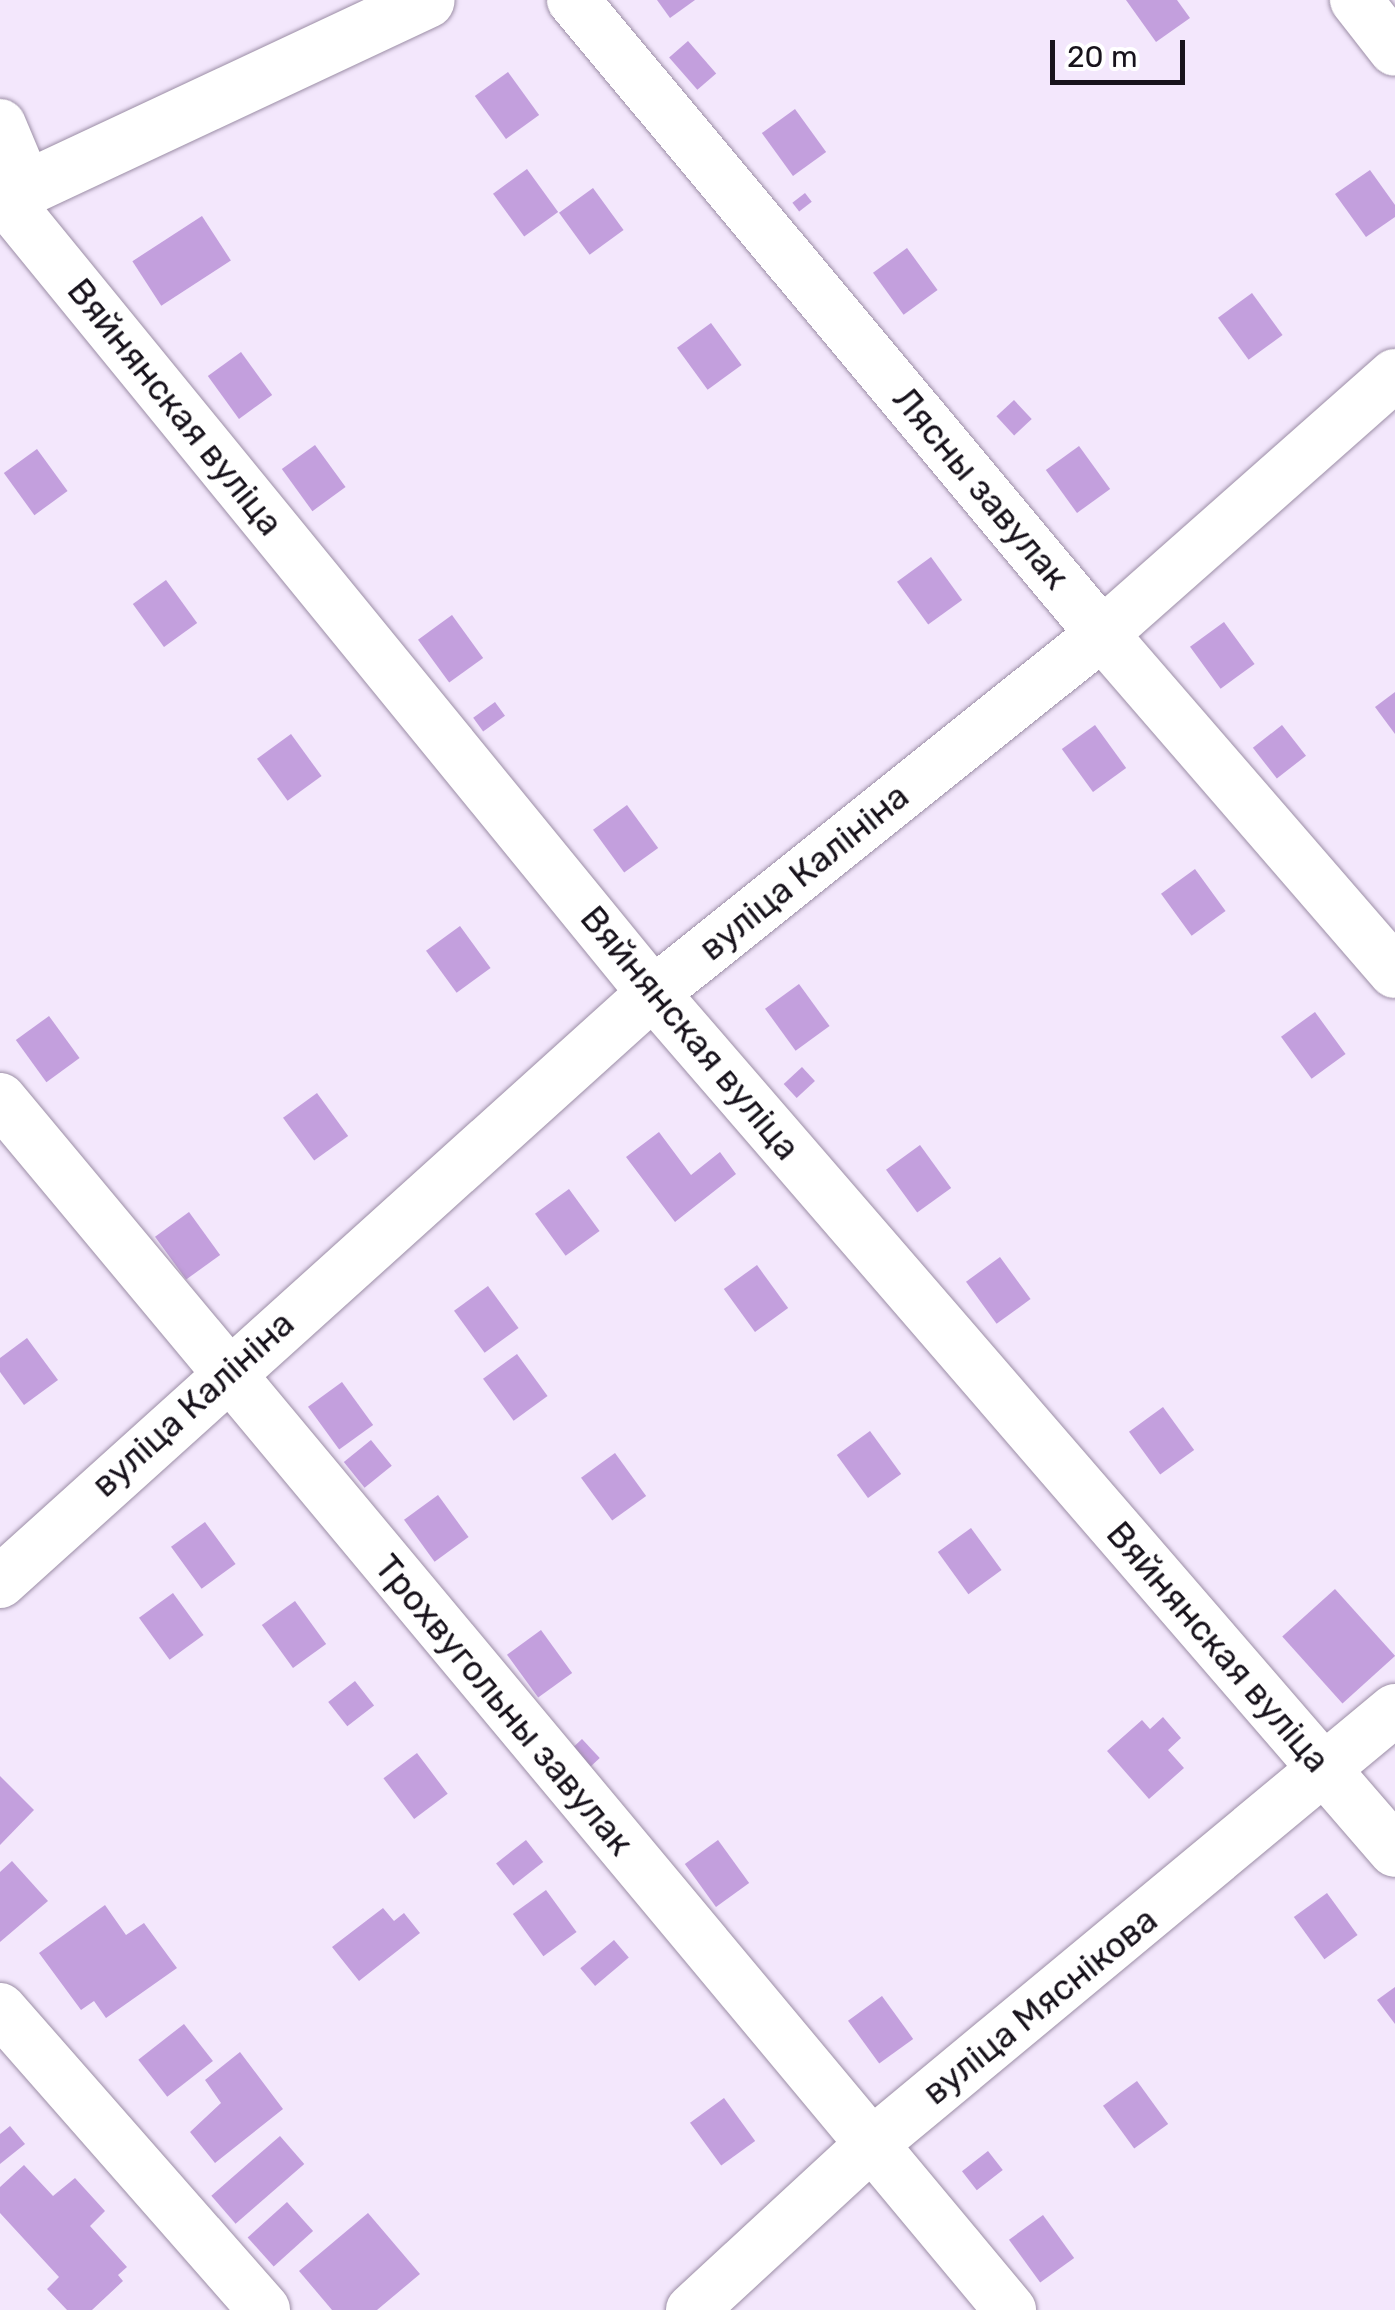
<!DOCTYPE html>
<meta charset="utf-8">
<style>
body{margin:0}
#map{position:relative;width:1395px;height:2310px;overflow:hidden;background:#f3e7fc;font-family:Rubik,sans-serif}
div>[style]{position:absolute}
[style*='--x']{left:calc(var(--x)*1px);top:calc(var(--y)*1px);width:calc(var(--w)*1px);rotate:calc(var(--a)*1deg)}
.building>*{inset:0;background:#c39fdd;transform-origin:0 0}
.roads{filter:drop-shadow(0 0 2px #9c8ea6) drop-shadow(0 0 2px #9c8ea6)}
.street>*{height:52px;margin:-26px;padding:0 26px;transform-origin:26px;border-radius:26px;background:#fff}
.secondary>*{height:55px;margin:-27.5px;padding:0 27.5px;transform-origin:27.5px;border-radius:27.5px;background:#fff}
span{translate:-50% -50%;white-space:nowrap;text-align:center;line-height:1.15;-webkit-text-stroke:10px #fff;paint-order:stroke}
.street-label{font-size:35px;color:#18131c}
.scale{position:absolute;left:1050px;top:40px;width:135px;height:45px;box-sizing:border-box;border:5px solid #18131c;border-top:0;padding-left:12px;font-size:30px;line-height:35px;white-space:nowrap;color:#18131c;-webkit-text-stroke:8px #fff;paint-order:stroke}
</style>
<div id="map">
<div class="building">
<i style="clip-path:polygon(657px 0,695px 0,670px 18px)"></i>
<i style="clip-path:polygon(1126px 0,1177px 0,1190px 18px,1156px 42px)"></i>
<i style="left:688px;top:41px;width:43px;height:25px;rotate:49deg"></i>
<i style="left:508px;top:72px;width:53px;height:41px;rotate:54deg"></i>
<i style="left:795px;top:109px;width:53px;height:41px;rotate:54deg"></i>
<i style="left:527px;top:169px;width:53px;height:42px;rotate:54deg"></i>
<i style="clip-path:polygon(1370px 170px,1395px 205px,1395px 217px,1366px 237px,1335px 194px)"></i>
<i style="left:593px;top:188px;width:52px;height:42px;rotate:54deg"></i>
<i style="left:805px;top:193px;width:11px;height:16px;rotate:52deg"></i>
<i style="left:202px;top:216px;width:53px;height:83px;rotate:57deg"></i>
<i style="left:907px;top:248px;width:52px;height:42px;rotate:54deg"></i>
<i style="left:1252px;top:293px;width:52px;height:42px;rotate:54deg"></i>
<i style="left:711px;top:323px;width:52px;height:42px;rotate:54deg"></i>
<i style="left:241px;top:352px;width:53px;height:41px;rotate:54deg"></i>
<i style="left:1014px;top:400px;width:26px;height:24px;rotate:47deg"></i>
<i style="left:315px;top:445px;width:52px;height:41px;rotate:54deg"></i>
<i style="left:1079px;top:446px;width:53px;height:41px;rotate:54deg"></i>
<i style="left:37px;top:449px;width:52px;height:41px;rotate:54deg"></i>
<i style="left:931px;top:557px;width:53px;height:42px;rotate:54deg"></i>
<i style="left:166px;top:580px;width:53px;height:41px;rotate:54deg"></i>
<i style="left:452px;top:615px;width:53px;height:42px;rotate:54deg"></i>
<i style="left:1224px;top:622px;width:52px;height:42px;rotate:54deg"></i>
<i style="clip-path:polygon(1395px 692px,1395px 734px,1375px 707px)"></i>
<i style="left:495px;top:702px;width:17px;height:27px;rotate:54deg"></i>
<i style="left:1095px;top:725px;width:53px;height:41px;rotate:54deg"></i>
<i style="left:1282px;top:725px;width:39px;height:37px;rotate:52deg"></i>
<i style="left:291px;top:734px;width:52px;height:42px;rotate:54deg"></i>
<i style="left:627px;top:805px;width:53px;height:42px;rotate:54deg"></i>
<i style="left:1195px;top:869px;width:52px;height:42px;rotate:54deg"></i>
<i style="left:460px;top:926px;width:52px;height:42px;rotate:54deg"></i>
<i style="left:799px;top:984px;width:52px;height:42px;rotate:54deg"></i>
<i style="left:1315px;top:1012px;width:52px;height:42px;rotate:54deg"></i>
<i style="left:49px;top:1016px;width:52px;height:41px;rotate:54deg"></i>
<i style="left:802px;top:1067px;width:19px;height:25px;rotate:47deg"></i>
<i style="left:317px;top:1093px;width:53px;height:42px;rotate:54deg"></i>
<i style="clip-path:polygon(659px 1132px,691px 1175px,720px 1152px,736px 1174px,675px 1222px,626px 1157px)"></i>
<i style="left:920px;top:1145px;width:53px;height:42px;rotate:54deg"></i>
<i style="left:569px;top:1189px;width:52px;height:42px;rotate:54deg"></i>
<i style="left:189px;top:1212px;width:53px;height:42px;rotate:54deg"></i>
<i style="left:1000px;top:1257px;width:52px;height:42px;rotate:54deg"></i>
<i style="left:757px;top:1265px;width:53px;height:41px;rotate:54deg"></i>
<i style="left:488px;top:1286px;width:52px;height:42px;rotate:54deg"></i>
<i style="clip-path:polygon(27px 1338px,58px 1380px,24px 1405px,0 1372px,0 1358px)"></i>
<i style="left:517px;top:1354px;width:52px;height:42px;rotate:54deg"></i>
<i style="left:342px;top:1382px;width:53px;height:42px;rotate:54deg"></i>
<i style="left:1163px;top:1407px;width:53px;height:42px;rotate:54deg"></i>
<i style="left:870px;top:1431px;width:53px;height:41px;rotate:54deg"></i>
<i style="left:371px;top:1440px;width:33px;height:35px;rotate:51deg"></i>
<i style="left:615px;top:1453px;width:53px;height:42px;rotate:54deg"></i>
<i style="left:438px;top:1495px;width:52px;height:42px;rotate:54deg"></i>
<i style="left:205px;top:1522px;width:52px;height:42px;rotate:54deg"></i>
<i style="left:971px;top:1528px;width:52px;height:41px;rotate:54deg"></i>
<i style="left:1335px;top:1589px;width:90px;height:71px;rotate:48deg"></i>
<i style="left:173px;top:1593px;width:52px;height:42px;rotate:54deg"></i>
<i style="left:295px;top:1601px;width:53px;height:41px;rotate:54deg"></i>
<i style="left:541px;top:1630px;width:53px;height:42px;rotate:54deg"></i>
<i style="left:355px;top:1681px;width:31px;height:34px;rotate:52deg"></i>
<i style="clip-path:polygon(1163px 1717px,1181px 1738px,1168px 1750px,1184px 1768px,1149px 1799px,1107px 1751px,1142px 1720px,1150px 1729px)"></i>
<i style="left:582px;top:1739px;width:26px;height:27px;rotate:47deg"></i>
<i style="left:417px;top:1753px;width:51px;height:42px;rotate:53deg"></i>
<i style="clip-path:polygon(0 1776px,34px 1810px,0 1845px)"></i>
<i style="left:526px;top:1840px;width:28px;height:38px;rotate:52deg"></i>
<i style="left:718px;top:1840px;width:53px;height:41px;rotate:54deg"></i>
<i style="clip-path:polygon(12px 1861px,48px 1901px,0 1942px,0 1872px)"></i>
<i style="left:546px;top:1890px;width:52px;height:41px;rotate:54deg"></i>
<i style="left:1327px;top:1893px;width:52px;height:41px;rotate:54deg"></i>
<i style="clip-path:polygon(105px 1905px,126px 1935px,144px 1923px,177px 1968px,106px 2018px,94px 2001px,81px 2010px,39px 1953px)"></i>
<i style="clip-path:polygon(383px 1908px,394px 1921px,404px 1913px,420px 1933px,359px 1981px,332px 1947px)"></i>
<i style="left:614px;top:1940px;width:23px;height:44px;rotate:50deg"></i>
<i style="clip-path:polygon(1395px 1987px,1395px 2024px,1377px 2000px)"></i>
<i style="left:882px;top:1996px;width:53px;height:42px;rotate:54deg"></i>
<i style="left:184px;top:2024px;width:47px;height:58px;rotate:52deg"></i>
<i style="clip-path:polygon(240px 2052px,283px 2109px,215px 2163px,190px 2132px,221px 2103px,205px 2080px)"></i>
<i style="left:1137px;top:2081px;width:53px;height:42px;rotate:54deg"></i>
<i style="left:724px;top:2098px;width:53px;height:42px;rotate:54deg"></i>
<i style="clip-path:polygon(10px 2126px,25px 2144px,0 2164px,0 2134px)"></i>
<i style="left:280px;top:2136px;width:37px;height:91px;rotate:49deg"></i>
<i style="left:988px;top:2151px;width:24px;height:33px;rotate:52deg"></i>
<i style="clip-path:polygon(24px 2165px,53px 2196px,75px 2178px,105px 2211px,90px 2226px,127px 2267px,118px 2275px,123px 2281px,92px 2310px,67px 2310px,47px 2289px,59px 2277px,0 2213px,0 2187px)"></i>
<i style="left:287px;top:2202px;width:39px;height:53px;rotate:48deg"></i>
<i style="clip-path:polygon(368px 2213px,420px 2274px,377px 2310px,332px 2310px,299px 2271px)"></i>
<i style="left:1043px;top:2215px;width:53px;height:42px;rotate:54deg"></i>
</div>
<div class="roads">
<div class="street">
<i style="--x:573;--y:0;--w:826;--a:50.16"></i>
<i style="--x:1102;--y:634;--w:447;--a:49.1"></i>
<i style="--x:1356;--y:0;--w:63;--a:52"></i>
<i style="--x:0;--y:125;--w:67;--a:67.2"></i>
<i style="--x:4;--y:198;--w:1026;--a:50.77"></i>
<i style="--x:653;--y:993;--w:1134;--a:49.15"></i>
<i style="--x:0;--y:1099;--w:1577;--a:50.17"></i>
<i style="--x:0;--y:1582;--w:879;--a:-42.05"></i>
<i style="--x:653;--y:993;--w:575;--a:-38.64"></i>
<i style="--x:1102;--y:634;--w:391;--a:-41.5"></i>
<i style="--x:0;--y:2009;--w:400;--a:48.7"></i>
<i style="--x:692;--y:2310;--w:246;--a:-42.7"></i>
<i style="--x:873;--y:2143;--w:678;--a:-39.68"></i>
</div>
<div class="secondary">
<i style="--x:0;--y:200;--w:471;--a:-25.1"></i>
</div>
</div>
<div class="street-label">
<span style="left:175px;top:407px;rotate:51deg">Вяйнянская вуліца</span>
<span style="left:981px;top:488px;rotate:50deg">Лясны завулак</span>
<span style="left:804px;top:872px;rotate:-39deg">вуліца Калініна</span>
<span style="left:690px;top:1033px;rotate:50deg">Вяйнянская вуліца</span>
<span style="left:193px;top:1404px;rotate:-42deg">вуліца Калініна</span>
<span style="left:1218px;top:1647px;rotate:49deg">Вяйнянская вуліца</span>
<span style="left:504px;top:1705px;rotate:50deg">Трохвугольны завулак</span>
<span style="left:1040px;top:2006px;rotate:-39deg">вуліца Мяснікова</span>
</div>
<div class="scale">20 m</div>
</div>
